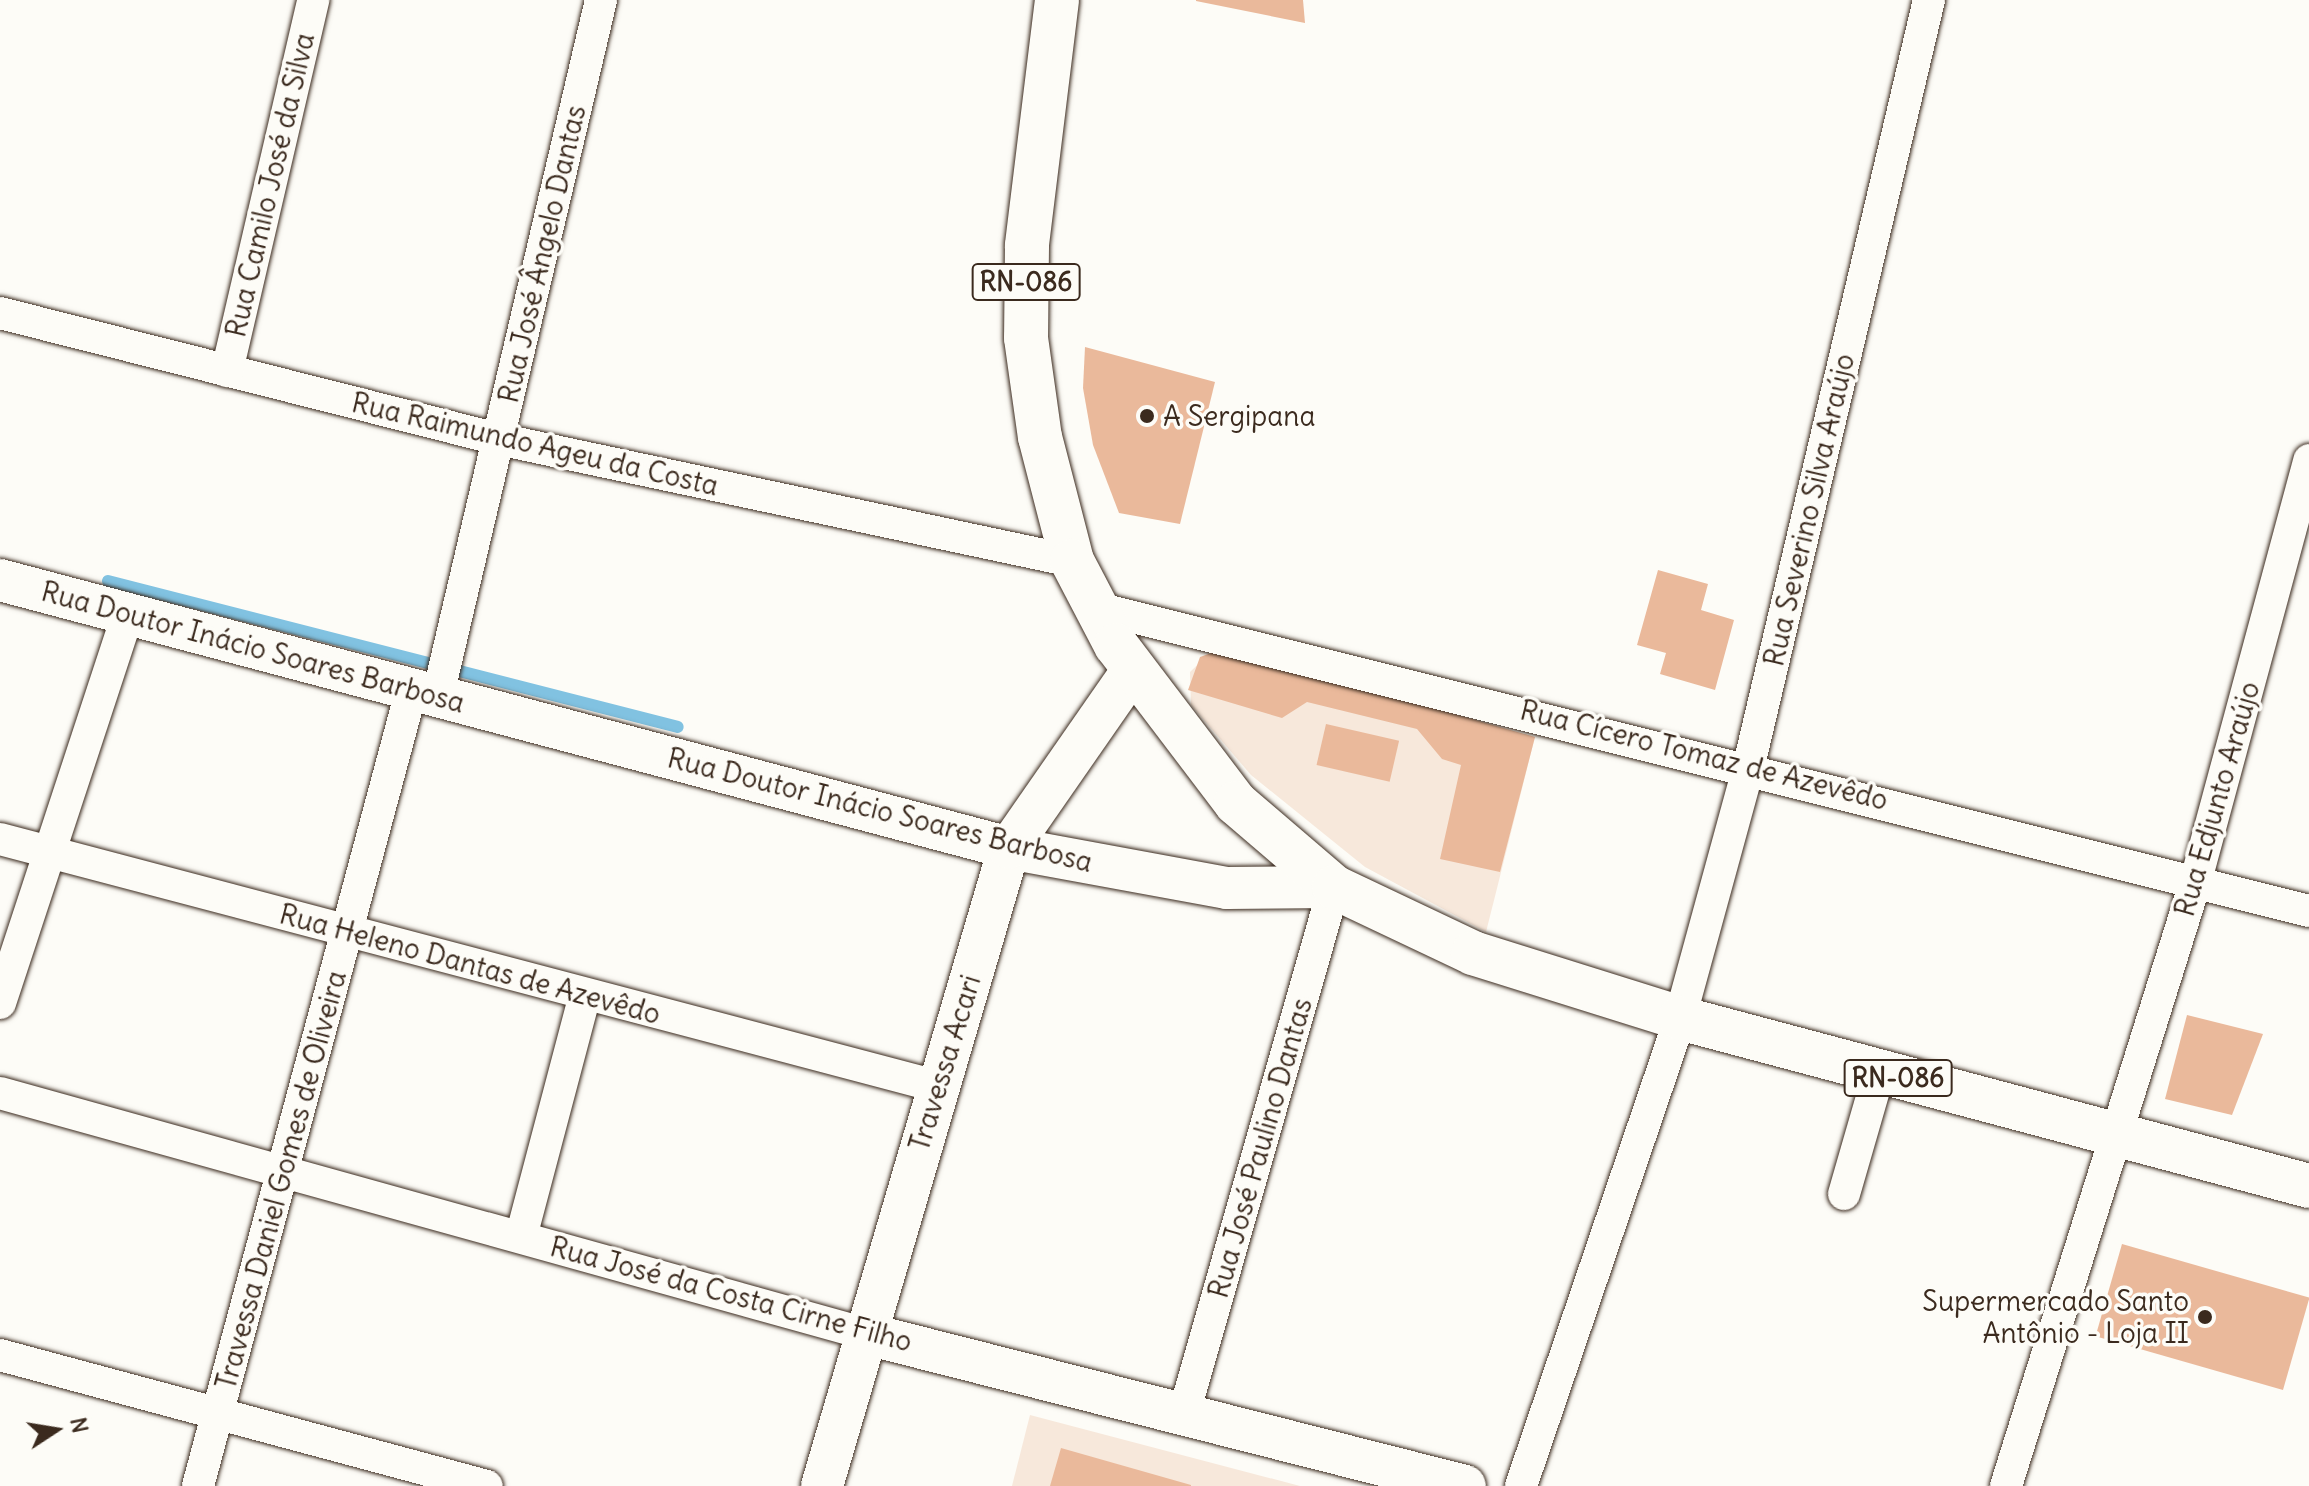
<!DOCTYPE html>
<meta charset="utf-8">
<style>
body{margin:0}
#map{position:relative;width:2309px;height:1486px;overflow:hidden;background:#fdfcf7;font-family:Delius,sans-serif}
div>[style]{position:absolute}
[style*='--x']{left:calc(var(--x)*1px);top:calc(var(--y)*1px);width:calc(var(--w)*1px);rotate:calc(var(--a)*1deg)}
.built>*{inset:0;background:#f7e8db}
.stream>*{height:12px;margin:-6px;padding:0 6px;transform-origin:6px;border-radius:6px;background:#81c2e1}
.building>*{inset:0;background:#eab99b;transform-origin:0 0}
.roads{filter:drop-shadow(0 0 2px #3b2a1e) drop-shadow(0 0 2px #3b2a1e)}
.minor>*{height:32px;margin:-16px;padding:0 16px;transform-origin:16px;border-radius:16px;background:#fdfcf7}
.tertiary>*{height:42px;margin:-21px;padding:0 21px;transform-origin:21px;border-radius:21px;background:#fdfcf7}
.primary>*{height:44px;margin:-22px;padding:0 22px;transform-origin:22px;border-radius:22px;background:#fdfcf7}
.dots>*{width:22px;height:22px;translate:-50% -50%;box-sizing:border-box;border:4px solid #fdfcf7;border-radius:50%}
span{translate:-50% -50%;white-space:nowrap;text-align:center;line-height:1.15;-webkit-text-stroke:7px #fdfcf7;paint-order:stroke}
.shield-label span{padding:2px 6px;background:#fdfcf7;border:2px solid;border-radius:6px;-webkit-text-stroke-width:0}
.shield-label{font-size:26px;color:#3b2a1e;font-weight:700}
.street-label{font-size:28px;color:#3b2a1e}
.poi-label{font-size:28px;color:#3b2a1e}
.left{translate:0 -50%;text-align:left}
.right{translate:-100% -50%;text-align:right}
.north{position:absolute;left:16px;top:1390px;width:80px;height:80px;-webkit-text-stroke:6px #fdfcf7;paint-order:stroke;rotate:78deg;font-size:22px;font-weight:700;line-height:32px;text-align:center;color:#3b2a1e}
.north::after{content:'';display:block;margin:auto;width:28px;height:36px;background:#3b2a1e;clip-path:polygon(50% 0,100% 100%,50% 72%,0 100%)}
</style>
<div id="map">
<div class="built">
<i style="clip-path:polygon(1214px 649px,1535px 737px,1486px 932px,1365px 867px,1251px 775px,1191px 705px,1190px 672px)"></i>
<i style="clip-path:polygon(1030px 1415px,1300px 1486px,1012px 1486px)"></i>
</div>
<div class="stream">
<i style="--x:108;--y:581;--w:588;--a:14.37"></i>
</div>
<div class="building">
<i style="clip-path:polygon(1196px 0,1303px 0,1305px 23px,1196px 1px)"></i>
<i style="clip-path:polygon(1085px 347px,1215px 382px,1180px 524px,1119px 513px,1093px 445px,1083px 388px)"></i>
<i style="clip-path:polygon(1658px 570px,1708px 584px,1701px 610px,1734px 620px,1715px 690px,1660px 674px,1666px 653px,1637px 645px)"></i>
<i style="clip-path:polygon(1225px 648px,1535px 737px,1500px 872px,1440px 859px,1461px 765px,1442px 759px,1417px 729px,1307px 702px,1282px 718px,1188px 690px,1200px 657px)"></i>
<i style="left:1326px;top:724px;width:75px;height:42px;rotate:13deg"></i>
<i style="clip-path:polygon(2187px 1015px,2263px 1034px,2232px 1115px,2165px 1099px)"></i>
<i style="left:2122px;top:1244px;width:195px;height:96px;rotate:16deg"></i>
<i style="clip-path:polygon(1061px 1448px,1191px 1485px,1191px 1486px,1050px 1486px)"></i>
</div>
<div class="roads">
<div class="minor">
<i style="--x:0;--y:313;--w:514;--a:14.2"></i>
<i style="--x:498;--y:439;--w:587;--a:12"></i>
<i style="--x:227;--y:371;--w:381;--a:-76.9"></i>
<i style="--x:1097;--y:608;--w:1249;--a:14.04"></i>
<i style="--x:438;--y:695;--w:714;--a:-76.8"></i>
<i style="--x:0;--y:839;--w:972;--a:14.78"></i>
<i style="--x:0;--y:1003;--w:407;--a:-71.8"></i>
<i style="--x:0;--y:1093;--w:896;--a:15.54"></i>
<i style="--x:1844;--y:1194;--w:126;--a:-73.9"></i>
<i style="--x:521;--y:1237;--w:251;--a:-75.2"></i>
<i style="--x:0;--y:1355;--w:504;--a:15.06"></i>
<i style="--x:1185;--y:1410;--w:544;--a:-74.1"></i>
<i style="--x:198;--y:1486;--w:826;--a:-74.99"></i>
<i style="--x:1521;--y:1486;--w:494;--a:-71.2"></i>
<i style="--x:1680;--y:1018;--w:262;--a:-74.7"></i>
<i style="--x:1749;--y:765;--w:786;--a:-76.76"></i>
<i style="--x:2006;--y:1486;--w:635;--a:-72.59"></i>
<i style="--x:2196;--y:880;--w:435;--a:-74.9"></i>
</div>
<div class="tertiary">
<i style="--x:0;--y:580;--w:1044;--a:14.87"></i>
<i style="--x:1009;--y:848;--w:222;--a:10.4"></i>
<i style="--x:1227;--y:888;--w:107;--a:-0.5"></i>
<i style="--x:863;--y:1333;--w:621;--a:14.26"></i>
<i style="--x:822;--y:1486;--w:665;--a:-73.66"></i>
<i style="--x:1009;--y:848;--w:216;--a:-55.2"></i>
</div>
<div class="primary">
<i style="--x:1057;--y:0;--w:248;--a:97"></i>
<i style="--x:1027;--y:246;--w:92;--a:90.6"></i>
<i style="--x:1026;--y:338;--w:100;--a:82"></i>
<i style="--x:1040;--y:437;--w:128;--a:75.5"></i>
<i style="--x:1072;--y:561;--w:95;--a:62.4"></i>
<i style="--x:1116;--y:645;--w:198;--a:52.8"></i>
<i style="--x:1236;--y:803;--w:129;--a:40.6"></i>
<i style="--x:1334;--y:887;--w:154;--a:25.4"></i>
<i style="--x:1473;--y:953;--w:217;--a:17.4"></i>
<i style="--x:1680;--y:1018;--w:651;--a:14.95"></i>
</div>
</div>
<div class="dots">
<i style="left:1147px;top:416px;background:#3b2a1e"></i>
<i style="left:2205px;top:1317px;background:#3b2a1e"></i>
</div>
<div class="shield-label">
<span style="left:1026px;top:282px">RN-086</span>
<span style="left:1898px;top:1078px">RN-086</span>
</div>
<div class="street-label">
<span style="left:270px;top:185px;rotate:-77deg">Rua Camilo José da Silva</span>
<span style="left:542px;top:254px;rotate:-77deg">Rua José Ângelo Dantas</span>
<span style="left:535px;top:444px;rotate:13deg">Rua Raimundo Ageu da Costa</span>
<span style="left:1809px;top:510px;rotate:-77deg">Rua Severino Silva Araújo</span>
<span style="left:253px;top:647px;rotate:15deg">Rua Doutor Inácio Soares Barbosa</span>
<span style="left:1704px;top:755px;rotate:14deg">Rua Cícero Tomaz de Azevêdo</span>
<span style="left:2217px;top:799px;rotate:-74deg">Rua Edjunto Araújo</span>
<span style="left:880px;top:810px;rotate:14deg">Rua Doutor Inácio Soares Barbosa</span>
<span style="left:470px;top:964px;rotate:15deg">Rua Heleno Dantas de Azevêdo</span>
<span style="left:945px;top:1063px;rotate:-73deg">Travessa Acari</span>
<span style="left:1260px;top:1148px;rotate:-74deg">Rua José Paulino Dantas</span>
<span style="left:281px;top:1180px;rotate:-75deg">Travessa Daniel Gomes de Oliveira</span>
<span style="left:731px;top:1294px;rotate:15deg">Rua José da Costa Cirne Filho</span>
</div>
<div class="poi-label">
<span class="left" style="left:1163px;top:416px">A Sergipana</span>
<span class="right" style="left:2189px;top:1317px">Supermercado Santo<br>Antônio - Loja II</span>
</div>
<div class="north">N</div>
</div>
